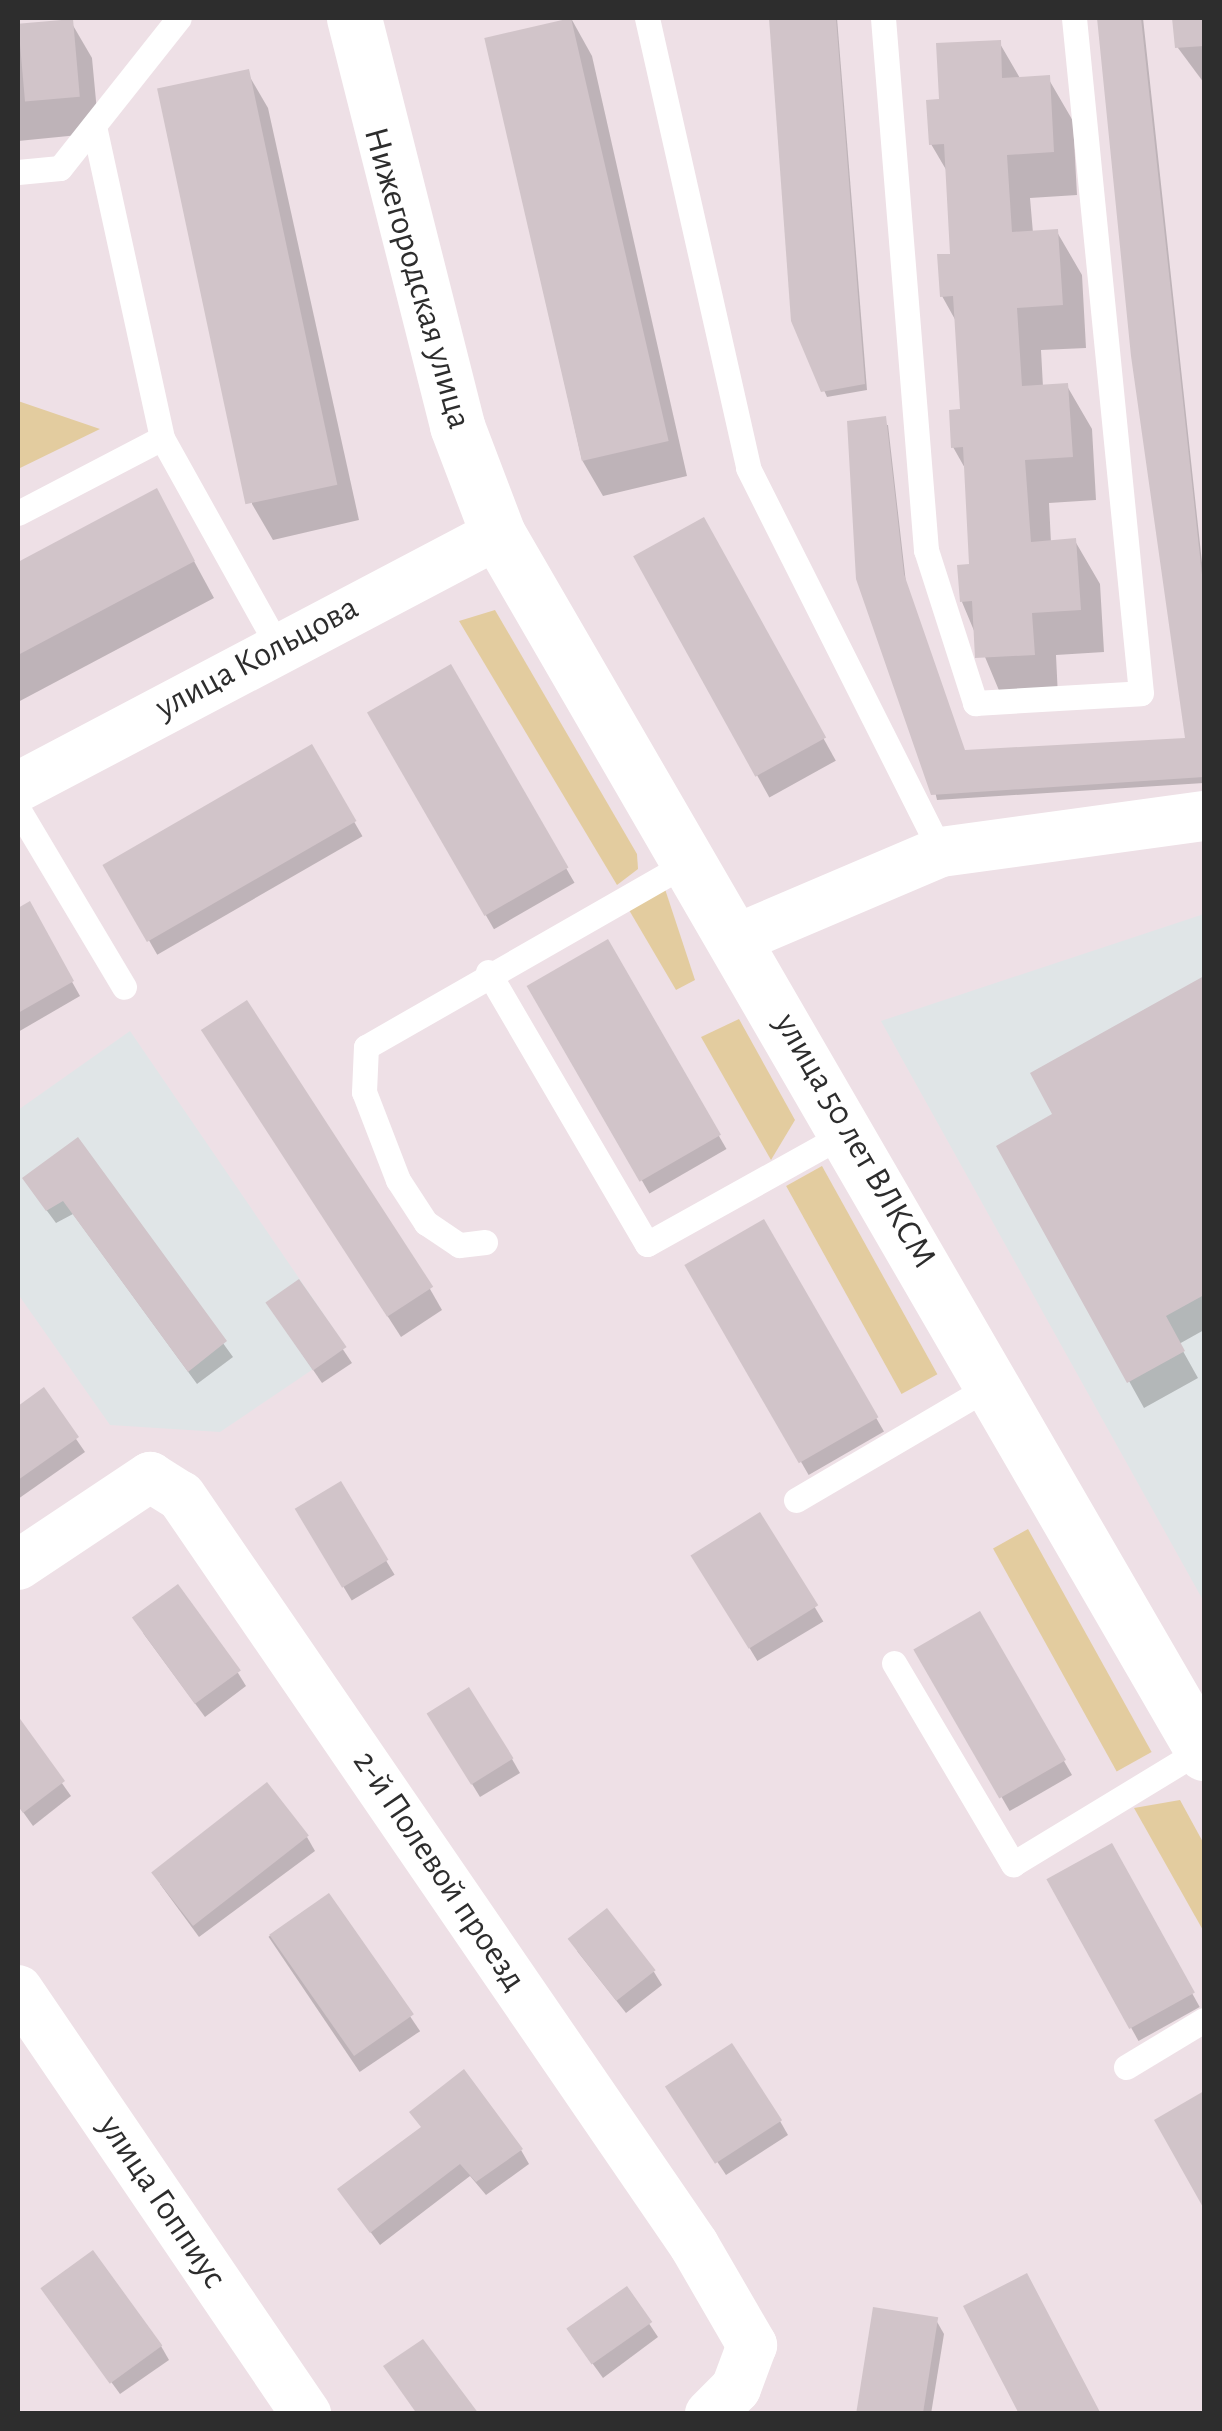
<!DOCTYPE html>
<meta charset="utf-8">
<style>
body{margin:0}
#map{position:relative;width:1222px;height:2431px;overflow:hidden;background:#eee0e6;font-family:"Alegreya Sans",sans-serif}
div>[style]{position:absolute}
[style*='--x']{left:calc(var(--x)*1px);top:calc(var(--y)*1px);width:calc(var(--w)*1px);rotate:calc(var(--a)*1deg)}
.industrial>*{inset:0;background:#e0e5e7}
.green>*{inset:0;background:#e3cc9f;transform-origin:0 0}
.shadow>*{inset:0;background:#0003;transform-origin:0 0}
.building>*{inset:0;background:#d1c4c9;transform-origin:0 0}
.service>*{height:25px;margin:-12.5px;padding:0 12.5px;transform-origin:12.5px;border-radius:12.5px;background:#fff}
.minor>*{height:50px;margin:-25px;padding:0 25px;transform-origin:25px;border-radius:25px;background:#fff}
.tertiary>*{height:55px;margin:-27.5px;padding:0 27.5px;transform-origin:27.5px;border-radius:27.5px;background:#fff}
span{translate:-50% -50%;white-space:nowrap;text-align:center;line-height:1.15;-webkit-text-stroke:10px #fff;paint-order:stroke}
.street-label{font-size:35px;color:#2d2d2d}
.frame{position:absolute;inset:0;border:20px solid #2d2d2d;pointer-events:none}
</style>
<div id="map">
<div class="industrial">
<i style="clip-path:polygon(1204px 914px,1204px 1602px,881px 1021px)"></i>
<i style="clip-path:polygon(130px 1031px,346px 1347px,220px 1432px,110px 1425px,18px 1294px,18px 1110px)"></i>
</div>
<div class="green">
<i style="clip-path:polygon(18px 401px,100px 429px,18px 469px)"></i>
<i style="clip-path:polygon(495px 610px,637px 854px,638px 869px,617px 885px,459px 621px)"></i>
<i style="clip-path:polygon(665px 889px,695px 980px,676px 990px,629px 910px)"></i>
<i style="clip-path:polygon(739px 1019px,795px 1120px,771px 1160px,701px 1037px)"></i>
<i style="left:822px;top:1166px;width:238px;height:41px;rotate:61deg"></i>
<i style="left:1028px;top:1529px;width:255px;height:40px;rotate:61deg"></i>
<i style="clip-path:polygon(1180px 1800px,1204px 1844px,1204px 1932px,1134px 1808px)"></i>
</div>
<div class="shadow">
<i style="clip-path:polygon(772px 18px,837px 18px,867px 390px,827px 397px,794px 321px)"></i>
<i style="clip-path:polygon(1100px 18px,1143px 18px,1204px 581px,1204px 783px,937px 800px,850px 423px,888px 425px,906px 583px,965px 753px,1188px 740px,1134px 356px)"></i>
<i style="clip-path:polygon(1175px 18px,1204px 18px,1204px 83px,1178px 48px)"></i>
<i style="clip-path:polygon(572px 20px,592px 56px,687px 476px,603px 496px,582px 460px,487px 39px)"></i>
<i style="clip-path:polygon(71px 22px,92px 58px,99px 133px,18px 141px,18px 27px)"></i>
<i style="clip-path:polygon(999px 42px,1021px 80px,1048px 78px,1073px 121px,1077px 195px,1030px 198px,1033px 233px,1057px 232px,1082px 275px,1086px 348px,1041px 350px,1043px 387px,1067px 386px,1092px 429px,1096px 500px,1049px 503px,1051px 543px,1075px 541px,1100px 584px,1104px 652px,1056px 655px,1058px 697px,1003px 700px,962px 602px,972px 566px,966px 470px,953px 447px,962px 412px,957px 323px,942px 296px,953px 256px,948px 173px,931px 144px,942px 101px)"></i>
<i style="clip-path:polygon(247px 72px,268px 108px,359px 520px,273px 540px,252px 504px)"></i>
<i style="clip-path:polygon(156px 491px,214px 598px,18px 702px,18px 565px)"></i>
<i style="left:703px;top:521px;width:274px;height:76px;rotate:61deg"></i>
<i style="left:450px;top:667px;width:249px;height:93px;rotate:60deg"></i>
<i style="left:311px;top:747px;width:103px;height:237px;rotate:60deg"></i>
<i style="clip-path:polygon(29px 905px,80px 996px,18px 1032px,18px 911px)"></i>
<i style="left:607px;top:942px;width:239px;height:89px;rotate:60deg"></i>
<i style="clip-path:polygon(1204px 979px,1204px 1330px,1179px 1344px,1198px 1378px,1144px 1408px,999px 1147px,1056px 1115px,1033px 1074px)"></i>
<i style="clip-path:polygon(217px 1051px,430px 1289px,442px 1310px,401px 1337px)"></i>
<i style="clip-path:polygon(77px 1141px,233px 1357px,197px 1384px,73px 1214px,56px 1223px,33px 1192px)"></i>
<i style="left:763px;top:1222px;width:242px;height:87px;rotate:60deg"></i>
<i style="clip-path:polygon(298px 1282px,352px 1363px,322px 1383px,277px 1317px)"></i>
<i style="clip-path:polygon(43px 1391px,85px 1452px,18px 1499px,18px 1409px)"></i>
<i style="left:340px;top:1484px;width:106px;height:50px;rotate:59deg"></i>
<i style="left:760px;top:1516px;width:123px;height:77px;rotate:59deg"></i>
<i style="left:979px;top:1614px;width:186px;height:72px;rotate:60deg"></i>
<i style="clip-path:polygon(143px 1633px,238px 1673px,246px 1686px,205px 1717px)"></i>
<i style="clip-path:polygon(431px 1717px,512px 1759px,520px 1773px,480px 1797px)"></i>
<i style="clip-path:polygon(18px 1721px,71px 1796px,33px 1826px,18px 1805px)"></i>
<i style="clip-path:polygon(307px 1837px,315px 1851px,199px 1937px,160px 1884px)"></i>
<i style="left:1111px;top:1847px;width:183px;height:70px;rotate:61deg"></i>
<i style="left:329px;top:1896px;width:163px;height:73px;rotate:56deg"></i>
<i style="clip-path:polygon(577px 1951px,654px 1972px,662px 1985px,626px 2013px)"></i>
<i style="clip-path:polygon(1204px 2094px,1204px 2204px,1158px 2121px)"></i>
<i style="clip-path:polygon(677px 2101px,780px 2121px,788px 2135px,726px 2175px)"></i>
<i style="clip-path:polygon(521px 2150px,529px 2164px,486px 2195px,470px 2176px,380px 2245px,340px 2190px)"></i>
<i style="clip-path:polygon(626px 2289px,658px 2337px,603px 2378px,577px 2342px)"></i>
<i style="clip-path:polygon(44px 2290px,161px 2346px,169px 2360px,120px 2394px)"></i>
<i style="clip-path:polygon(936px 2320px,944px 2334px,931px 2414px,860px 2414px)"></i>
</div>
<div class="building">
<i style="left:571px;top:18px;width:434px;height:89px;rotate:77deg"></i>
<i style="clip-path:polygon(769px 18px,836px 18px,865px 384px,821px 392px,791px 321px)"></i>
<i style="clip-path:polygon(1097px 18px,1141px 18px,1204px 593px,1204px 777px,931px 795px,856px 579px,847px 421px,886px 416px,904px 574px,965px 750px,1185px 738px,1131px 356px)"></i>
<i style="clip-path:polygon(1172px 18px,1204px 18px,1204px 46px,1175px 48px)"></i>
<i style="left:73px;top:19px;width:78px;height:55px;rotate:85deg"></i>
<i style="clip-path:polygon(1001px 40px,1002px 78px,1050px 75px,1054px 152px,1007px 155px,1012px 232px,1058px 229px,1063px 305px,1017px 308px,1022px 386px,1068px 383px,1073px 457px,1025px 460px,1031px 542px,1076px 538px,1081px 610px,1032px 613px,1035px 655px,975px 658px,972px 601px,960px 602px,957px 565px,969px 564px,963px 447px,951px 448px,949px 410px,960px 409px,953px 296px,940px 297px,937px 254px,950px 254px,944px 144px,929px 145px,926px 100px,939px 99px,936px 43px)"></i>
<i style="left:249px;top:69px;width:425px;height:94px;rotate:78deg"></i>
<i style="clip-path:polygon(157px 488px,195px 561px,18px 655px,18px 562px)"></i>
<i style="left:704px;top:517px;width:252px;height:81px;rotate:61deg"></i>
<i style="left:451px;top:664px;width:235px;height:97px;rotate:60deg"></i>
<i style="left:312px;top:744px;width:89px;height:242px;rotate:60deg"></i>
<i style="clip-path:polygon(30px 901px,74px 981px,18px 1013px,18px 908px)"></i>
<i style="left:608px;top:939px;width:226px;height:94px;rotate:60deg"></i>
<i style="clip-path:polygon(1204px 976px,1204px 1295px,1166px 1316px,1185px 1351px,1127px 1383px,996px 1146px,1052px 1114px,1030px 1073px)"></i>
<i style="left:247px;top:1000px;width:342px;height:55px;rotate:57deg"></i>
<i style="clip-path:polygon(78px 1137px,227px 1341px,188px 1372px,63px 1201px,46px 1211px,22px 1178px)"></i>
<i style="left:764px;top:1219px;width:229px;height:92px;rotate:60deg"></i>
<i style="left:299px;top:1279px;width:83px;height:41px;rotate:55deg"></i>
<i style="clip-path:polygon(44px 1387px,79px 1437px,18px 1480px,18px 1406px)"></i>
<i style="left:341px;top:1481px;width:92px;height:54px;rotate:59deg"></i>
<i style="left:760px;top:1512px;width:110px;height:82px;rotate:58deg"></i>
<i style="left:178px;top:1584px;width:107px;height:57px;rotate:54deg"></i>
<i style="left:980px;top:1611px;width:172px;height:77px;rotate:60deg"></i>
<i style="left:469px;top:1687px;width:84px;height:50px;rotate:58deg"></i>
<i style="clip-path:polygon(18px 1716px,65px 1781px,23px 1813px,18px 1806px)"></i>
<i style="left:267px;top:1782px;width:68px;height:147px;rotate:52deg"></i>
<i style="left:1112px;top:1843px;width:171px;height:75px;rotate:61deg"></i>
<i style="left:329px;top:1893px;width:148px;height:73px;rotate:55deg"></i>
<i style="left:607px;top:1908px;width:79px;height:50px;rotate:52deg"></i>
<i style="left:732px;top:2043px;width:92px;height:80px;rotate:57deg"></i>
<i style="clip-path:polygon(464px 2069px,523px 2149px,476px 2182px,460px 2164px,370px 2233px,337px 2189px,421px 2127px,409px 2112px)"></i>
<i style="clip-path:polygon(1204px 2091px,1204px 2209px,1154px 2120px)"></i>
<i style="left:93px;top:2250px;width:118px;height:65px;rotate:54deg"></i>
<i style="clip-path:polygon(1027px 2273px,1060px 2336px,1101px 2414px,1019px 2414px,963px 2306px)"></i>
<i style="left:627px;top:2286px;width:44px;height:74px;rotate:55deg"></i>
<i style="left:873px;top:2307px;width:66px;height:106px;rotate:9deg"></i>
<i style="clip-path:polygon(423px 2339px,479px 2414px,417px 2414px,383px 2366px)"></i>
</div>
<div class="service">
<i style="--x:647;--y:18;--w:461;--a:77.3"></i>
<i style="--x:748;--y:468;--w:430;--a:63.3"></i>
<i style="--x:883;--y:18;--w:534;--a:85.38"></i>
<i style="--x:926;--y:550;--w:161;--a:72.2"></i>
<i style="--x:975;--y:703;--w:166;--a:-3.4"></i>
<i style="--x:1141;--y:693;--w:678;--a:-95.67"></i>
<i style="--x:94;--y:126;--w:319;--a:77.7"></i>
<i style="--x:18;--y:172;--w:42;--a:-5.4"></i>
<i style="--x:60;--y:168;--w:191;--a:-51.6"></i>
<i style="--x:18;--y:513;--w:162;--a:-27.5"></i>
<i style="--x:162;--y:438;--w:237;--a:60.9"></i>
<i style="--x:18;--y:809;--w:207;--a:59.2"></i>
<i style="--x:488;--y:972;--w:315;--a:59.7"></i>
<i style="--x:647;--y:1244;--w:230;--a:-29.1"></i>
<i style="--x:485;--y:1242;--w:26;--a:173"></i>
<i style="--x:459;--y:1245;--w:40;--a:-146"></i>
<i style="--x:426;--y:1223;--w:51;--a:-123.1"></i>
<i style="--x:398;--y:1180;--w:94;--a:-111.1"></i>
<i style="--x:364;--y:1092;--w:45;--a:-87.5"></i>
<i style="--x:366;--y:1047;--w:376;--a:-29.8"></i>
<i style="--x:796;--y:1500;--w:229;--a:-30.4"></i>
<i style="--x:894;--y:1663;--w:234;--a:59.4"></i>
<i style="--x:1013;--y:1864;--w:221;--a:-31.3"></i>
<i style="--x:1126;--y:2067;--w:91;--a:-31.1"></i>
</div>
<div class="minor">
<i style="--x:18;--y:787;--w:543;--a:-27.79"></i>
<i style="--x:739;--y:938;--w:220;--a:-23.1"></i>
<i style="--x:941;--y:852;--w:265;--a:-7.8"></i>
<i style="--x:18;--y:1565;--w:159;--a:-33.7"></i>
<i style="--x:150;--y:1477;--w:36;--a:32"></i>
<i style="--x:181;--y:1496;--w:908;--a:55.59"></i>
<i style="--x:694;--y:2245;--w:116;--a:59.9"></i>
<i style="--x:752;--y:2345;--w:46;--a:110.4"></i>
<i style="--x:736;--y:2388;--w:37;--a:135"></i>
<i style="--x:18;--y:1990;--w:513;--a:55.81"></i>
</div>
<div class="tertiary">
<i style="--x:354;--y:18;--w:421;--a:75.8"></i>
<i style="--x:457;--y:426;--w:116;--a:69.2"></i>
<i style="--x:498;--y:534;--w:1409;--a:59.92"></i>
</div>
<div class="street-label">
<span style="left:417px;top:278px;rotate:74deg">Нижегородская улица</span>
<span style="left:257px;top:658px;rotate:-28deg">улица Кольцова</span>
<span style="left:855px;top:1141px;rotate:60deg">улица 50 лет ВЛКСМ</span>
<span style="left:439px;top:1871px;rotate:56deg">2-й Полевой проезд</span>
<span style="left:162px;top:2202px;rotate:56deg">улица Гоппиус</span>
</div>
<div class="frame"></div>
</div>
